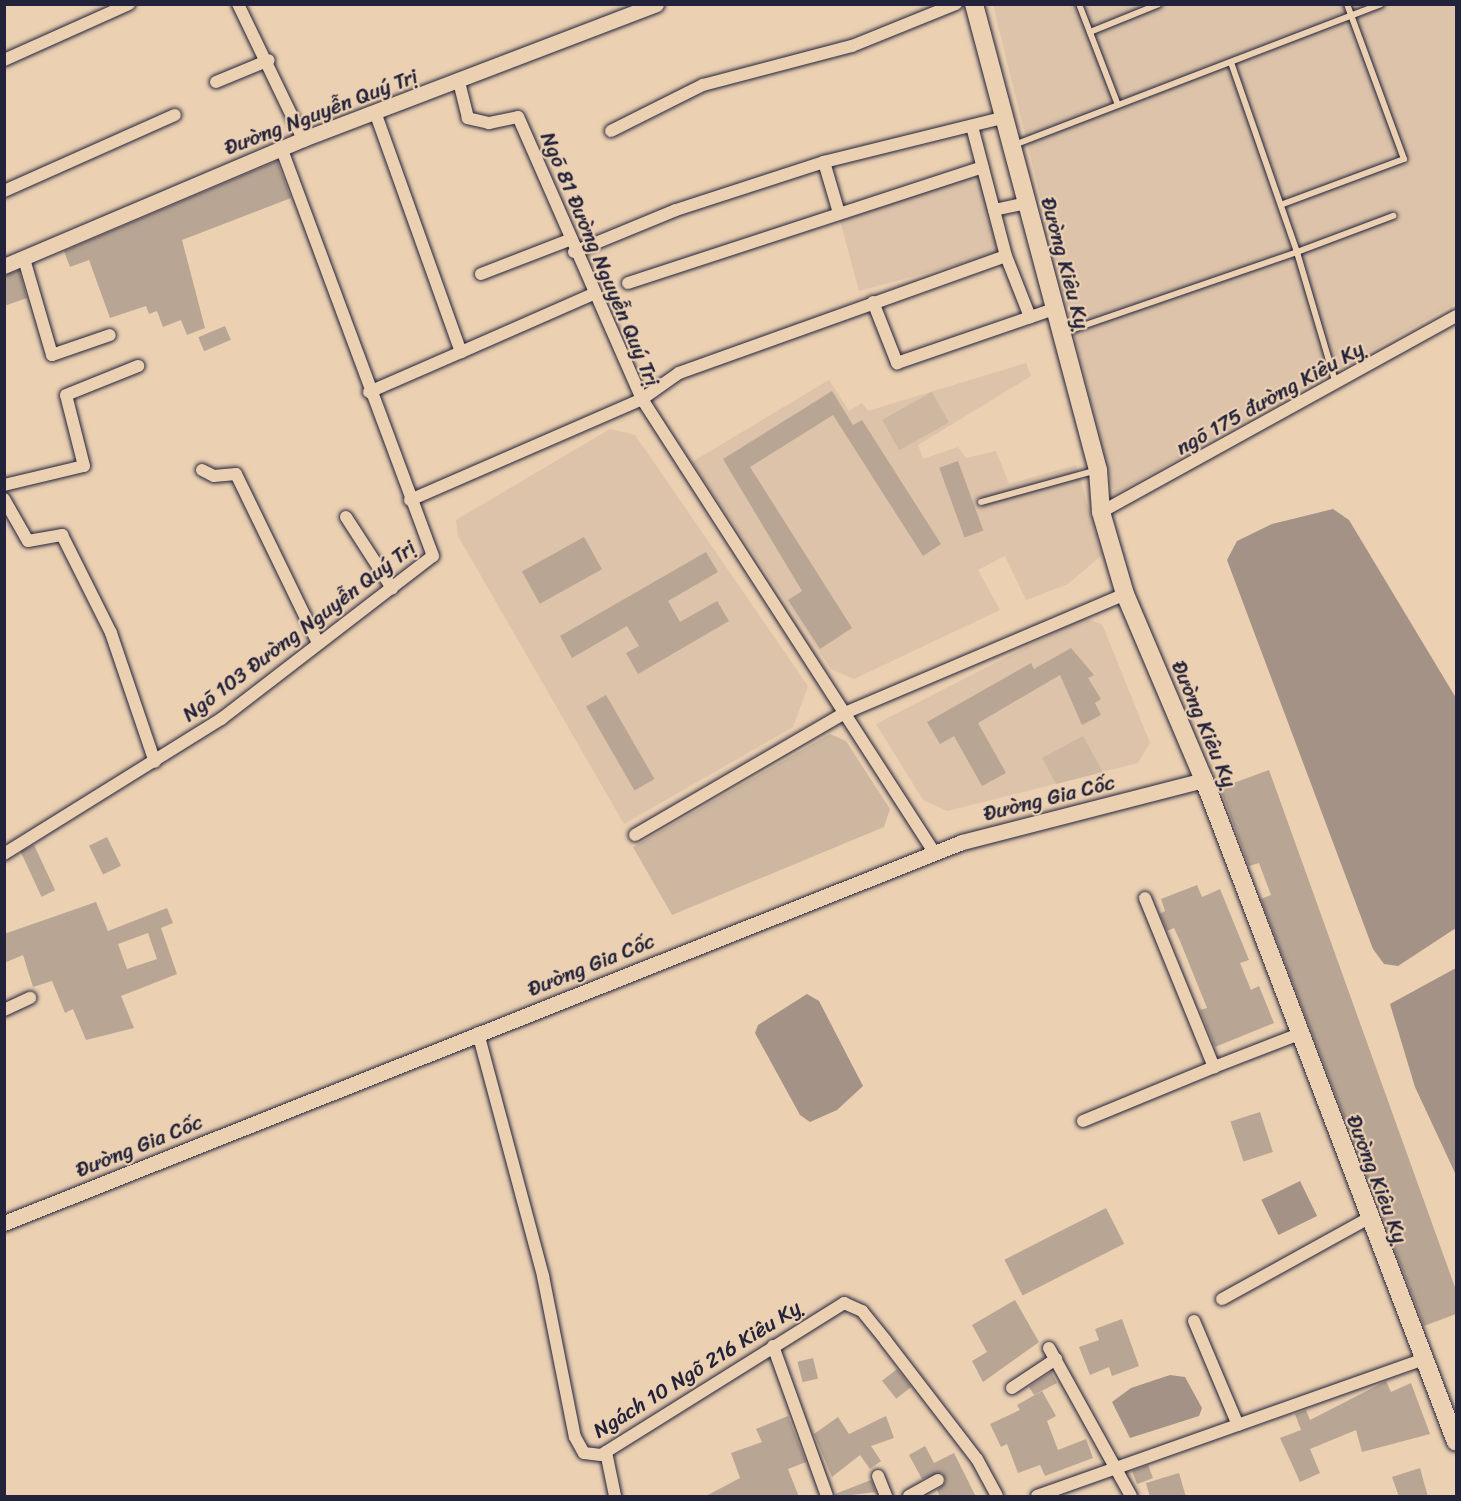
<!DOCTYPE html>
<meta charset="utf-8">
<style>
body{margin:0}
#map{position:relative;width:1461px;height:1501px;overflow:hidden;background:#ebd0b2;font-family:Sriracha,sans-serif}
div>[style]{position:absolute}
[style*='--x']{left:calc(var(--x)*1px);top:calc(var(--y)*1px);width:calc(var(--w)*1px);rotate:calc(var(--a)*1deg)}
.built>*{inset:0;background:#dcc3a9;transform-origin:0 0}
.green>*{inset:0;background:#ceb7a1;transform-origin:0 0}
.water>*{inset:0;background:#a49287;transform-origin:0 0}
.building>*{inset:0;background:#b9a594;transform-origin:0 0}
.roads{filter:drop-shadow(0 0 2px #22223b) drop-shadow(0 0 2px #22223b)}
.service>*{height:6px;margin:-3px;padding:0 3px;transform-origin:3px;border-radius:3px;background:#ebd0b2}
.minor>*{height:12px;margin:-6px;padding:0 6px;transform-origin:6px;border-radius:6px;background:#ebd0b2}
.tertiary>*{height:15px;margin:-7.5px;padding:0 7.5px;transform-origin:7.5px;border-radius:7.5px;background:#ebd0b2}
.secondary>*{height:18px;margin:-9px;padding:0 9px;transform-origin:9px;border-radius:9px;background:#ebd0b2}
span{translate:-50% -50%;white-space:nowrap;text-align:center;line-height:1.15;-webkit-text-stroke:4.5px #ebd0b2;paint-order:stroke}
.street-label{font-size:21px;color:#22223b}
.frame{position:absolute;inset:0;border:6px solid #22223b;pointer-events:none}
</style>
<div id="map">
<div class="built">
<i style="clip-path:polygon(993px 5px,1456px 5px,1456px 303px,1114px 494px)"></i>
<i style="left:979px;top:175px;width:81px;height:146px;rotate:75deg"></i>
<i style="clip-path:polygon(1026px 363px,1031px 376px,918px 445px,923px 459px,958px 447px,966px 458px,996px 451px,1009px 484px,1076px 465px,1102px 555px,1068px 584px,1026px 600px,1005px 556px,978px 570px,1000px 610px,854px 679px,831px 669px,692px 462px,829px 380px,849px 411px,862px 403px,868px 411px)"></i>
<i style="clip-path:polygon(610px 429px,635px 435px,808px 686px,793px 727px,624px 824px,458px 536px,456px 520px)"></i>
<i style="clip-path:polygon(1083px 618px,1102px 624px,1150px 743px,1138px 763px,947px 811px,923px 800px,876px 724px)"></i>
</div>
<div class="green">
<i style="left:932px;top:392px;width:35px;height:57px;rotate:61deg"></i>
<i style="clip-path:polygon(830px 734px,846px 741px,890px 809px,884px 827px,672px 915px,633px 847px)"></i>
<i style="clip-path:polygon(1083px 736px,1103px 772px,1056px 784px,1042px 758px)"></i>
</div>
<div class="water">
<i style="clip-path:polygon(1333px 509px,1349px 520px,1456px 698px,1456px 928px,1398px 966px,1384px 964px,1373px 949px,1227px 560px,1237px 541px,1272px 524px)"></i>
<i style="clip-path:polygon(1456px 968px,1456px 1175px,1415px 1087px,1390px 1004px)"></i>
<i style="clip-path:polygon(807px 994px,819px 1001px,863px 1086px,837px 1110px,810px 1122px,800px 1115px,755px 1033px,758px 1025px)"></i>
<i style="left:1300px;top:1181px;width:39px;height:43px;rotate:64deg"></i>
<i style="clip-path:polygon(1170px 1375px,1185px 1377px,1202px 1408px,1199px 1416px,1130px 1438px,1112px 1402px,1131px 1388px)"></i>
</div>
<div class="building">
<i style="clip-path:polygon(277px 161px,291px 198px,182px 240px,205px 328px,187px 335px,181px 320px,163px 327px,157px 311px,149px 314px,146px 306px,110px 318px,89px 260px,70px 267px,64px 251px)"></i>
<i style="clip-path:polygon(19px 270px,27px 298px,4px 306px,4px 276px)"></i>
<i style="left:225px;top:326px;width:15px;height:29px;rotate:67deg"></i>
<i style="clip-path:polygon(832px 391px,853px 425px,862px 420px,941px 544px,923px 556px,833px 415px,750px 467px,852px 628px,820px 649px,788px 600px,802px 591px,723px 459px)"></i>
<i style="left:958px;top:461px;width:74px;height:20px;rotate:70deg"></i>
<i style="left:584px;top:537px;width:37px;height:71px;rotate:61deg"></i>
<i style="clip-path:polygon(706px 552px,718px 572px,668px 601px,680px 622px,717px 601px,729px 621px,638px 674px,626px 653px,639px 646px,627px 626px,572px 658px,560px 636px)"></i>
<i style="clip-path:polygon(1071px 648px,1094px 675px,1088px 678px,1101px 699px,1095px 703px,1101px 715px,1082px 725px,1060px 675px,978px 723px,1006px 773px,982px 786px,954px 736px,940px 744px,927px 722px,1031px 663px,1034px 669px)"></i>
<i style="left:606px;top:695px;width:97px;height:23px;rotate:60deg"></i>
<i style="clip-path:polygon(1269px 770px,1456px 1290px,1456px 1314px,1424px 1326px,1261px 899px,1271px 895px,1259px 863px,1249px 866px,1220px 788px)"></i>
<i style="left:107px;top:837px;width:32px;height:20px;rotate:64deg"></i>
<i style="left:34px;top:845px;width:50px;height:15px;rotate:65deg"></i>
<i style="clip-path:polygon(1197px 885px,1202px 897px,1220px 889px,1249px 960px,1240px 963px,1251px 990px,1259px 986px,1274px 1023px,1215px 1047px,1200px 1010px,1207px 1008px,1180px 941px,1174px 928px,1167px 931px,1160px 914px,1165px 911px,1161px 899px)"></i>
<i style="clip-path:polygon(evenodd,96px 902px,108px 931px,167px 908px,173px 923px,161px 928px,177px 974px,121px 996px,134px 1028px,86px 1040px,73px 1009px,65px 1013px,52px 981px,33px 987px,23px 955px,4px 963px,4px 934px,96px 902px,148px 933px,157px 959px,127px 969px,118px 944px,148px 933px)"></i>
<i style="left:1260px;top:1112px;width:42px;height:31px;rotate:72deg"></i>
<i style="left:1106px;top:1208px;width:40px;height:114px;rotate:63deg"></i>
<i style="clip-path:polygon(1015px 1300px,1039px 1342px,983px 1382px,972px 1361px,987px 1352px,972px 1325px)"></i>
<i style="clip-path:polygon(1122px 1319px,1139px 1366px,1112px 1376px,1109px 1367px,1090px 1375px,1079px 1347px,1099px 1340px,1095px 1329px)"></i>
<i style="left:813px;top:1358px;width:21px;height:16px;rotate:76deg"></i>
<i style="left:897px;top:1369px;width:23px;height:19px;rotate:52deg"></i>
<i style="clip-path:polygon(1051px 1372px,1057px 1383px,1034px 1395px,1029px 1387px)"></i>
<i style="clip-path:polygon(1386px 1381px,1391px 1392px,1411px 1383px,1430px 1434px,1362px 1452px,1356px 1430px,1310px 1449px,1320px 1473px,1300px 1482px,1280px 1438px,1301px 1430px,1295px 1414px,1306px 1410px,1310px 1420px)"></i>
<i style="clip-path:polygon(1042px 1391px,1056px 1416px,1047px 1421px,1058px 1450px,1086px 1439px,1093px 1458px,1045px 1476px,1040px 1465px,1018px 1473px,1007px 1444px,1001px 1447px,990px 1424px,1020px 1410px,1017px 1405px)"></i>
<i style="clip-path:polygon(788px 1416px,806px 1462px,788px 1469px,799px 1497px,704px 1497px,740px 1478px,731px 1453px,762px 1442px,756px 1429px)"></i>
<i style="clip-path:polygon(886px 1416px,894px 1438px,871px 1446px,881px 1461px,870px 1469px,860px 1455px,832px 1477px,814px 1434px,838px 1417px,849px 1434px)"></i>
<i style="clip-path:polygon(925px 1446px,934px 1463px,954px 1453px,976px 1497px,940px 1497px,937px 1490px,946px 1481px,942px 1473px,922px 1479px,909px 1455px)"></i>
<i style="left:1148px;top:1465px;width:14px;height:17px;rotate:69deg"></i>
<i style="clip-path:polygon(1420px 1468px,1428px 1497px,1399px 1497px,1392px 1477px)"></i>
<i style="clip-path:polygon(1179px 1473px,1186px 1497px,1150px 1497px,1146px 1483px)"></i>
<i style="clip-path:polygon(871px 1480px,876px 1492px,835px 1497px,835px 1494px)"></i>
</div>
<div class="roads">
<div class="service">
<i style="--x:1079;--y:4;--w:108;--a:68.9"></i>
<i style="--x:1090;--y:32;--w:74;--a:-22.1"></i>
<i style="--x:1014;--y:145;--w:393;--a:-21"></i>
<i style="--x:1283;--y:204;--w:129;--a:-20.4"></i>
<i style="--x:1404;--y:159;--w:165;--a:-110.2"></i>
<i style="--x:1065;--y:332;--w:245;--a:-19"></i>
<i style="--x:1297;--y:252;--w:201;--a:-109.2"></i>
<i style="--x:1336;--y:384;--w:138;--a:-106.5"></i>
<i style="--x:1297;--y:252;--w:103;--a:-20.6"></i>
<i style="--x:981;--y:502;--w:120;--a:-15.4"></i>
</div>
<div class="minor">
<i style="--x:238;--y:4;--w:150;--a:64.3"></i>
<i style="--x:4;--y:60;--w:137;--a:-24.1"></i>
<i style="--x:216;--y:82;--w:57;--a:-22.5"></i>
<i style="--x:375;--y:112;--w:255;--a:70.3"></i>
<i style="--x:461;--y:352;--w:144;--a:-23.7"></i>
<i style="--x:611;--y:131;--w:103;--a:-26.6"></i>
<i style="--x:703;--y:85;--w:154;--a:-14.7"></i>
<i style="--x:852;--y:46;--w:112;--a:-22"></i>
<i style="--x:824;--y:162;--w:53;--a:73.6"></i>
<i style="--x:4;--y:191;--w:187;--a:-24"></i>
<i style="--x:994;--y:210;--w:33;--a:-12"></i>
<i style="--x:574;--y:252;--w:110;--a:-22.4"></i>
<i style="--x:676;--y:210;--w:156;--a:-18"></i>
<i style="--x:824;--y:162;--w:183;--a:-13.9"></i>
<i style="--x:1006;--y:256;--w:66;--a:68.5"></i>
<i style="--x:24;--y:259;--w:100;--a:73.7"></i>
<i style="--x:52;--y:355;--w:61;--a:-19"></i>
<i style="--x:481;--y:274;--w:94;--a:-21.1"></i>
<i style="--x:628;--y:283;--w:373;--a:-18.1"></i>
<i style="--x:873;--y:302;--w:66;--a:68.5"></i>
<i style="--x:897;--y:363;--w:166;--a:-19"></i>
<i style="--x:369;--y:392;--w:100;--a:-23.5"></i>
<i style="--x:202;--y:470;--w:13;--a:27"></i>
<i style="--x:214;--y:476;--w:22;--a:-5"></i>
<i style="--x:236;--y:474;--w:186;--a:64.1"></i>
<i style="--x:4;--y:485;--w:82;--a:-13.4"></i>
<i style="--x:84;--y:466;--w:73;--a:-104.2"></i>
<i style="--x:66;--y:395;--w:78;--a:-21.9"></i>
<i style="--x:4;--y:499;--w:48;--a:60.3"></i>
<i style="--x:28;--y:541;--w:35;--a:-10"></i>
<i style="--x:62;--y:535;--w:110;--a:63.4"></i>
<i style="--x:111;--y:633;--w:136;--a:71.2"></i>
<i style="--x:410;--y:500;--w:253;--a:-23.5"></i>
<i style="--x:642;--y:399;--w:308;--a:-113.7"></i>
<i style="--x:518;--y:117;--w:30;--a:168"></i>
<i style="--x:489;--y:123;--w:22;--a:-167"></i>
<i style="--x:468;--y:118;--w:38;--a:-104"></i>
<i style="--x:1101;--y:512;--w:406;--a:-28.9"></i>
<i style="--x:346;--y:517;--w:85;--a:57.1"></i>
<i style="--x:635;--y:835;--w:243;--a:-30.2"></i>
<i style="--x:845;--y:713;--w:304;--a:-23"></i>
<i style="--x:934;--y:852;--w:539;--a:-122.81"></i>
<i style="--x:642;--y:399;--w:45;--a:-35.1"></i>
<i style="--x:679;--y:373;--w:347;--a:-19.7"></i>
<i style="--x:1006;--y:256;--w:134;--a:-104.7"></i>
<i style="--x:4;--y:854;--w:256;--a:-31.9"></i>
<i style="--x:221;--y:719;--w:267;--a:-37.6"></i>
<i style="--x:433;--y:556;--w:435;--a:-110.4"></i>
<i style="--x:1145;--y:898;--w:183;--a:67.8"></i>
<i style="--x:1214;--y:1067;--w:91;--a:-21.2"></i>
<i style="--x:4;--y:1010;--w:29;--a:-25"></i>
<i style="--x:478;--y:1033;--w:252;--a:75"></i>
<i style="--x:543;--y:1276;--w:164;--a:78.8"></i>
<i style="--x:575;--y:1437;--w:18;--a:61"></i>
<i style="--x:584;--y:1453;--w:17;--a:7"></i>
<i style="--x:601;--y:1455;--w:287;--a:-32"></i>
<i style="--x:844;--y:1303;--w:20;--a:24"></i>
<i style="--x:862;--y:1311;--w:38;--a:51"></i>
<i style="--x:886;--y:1341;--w:149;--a:52.4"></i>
<i style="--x:977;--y:1459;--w:42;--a:61.6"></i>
<i style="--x:1083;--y:1121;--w:142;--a:-22.4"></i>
<i style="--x:1222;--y:1299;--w:168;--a:-28.9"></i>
<i style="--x:1194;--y:1321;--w:113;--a:67.1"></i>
<i style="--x:773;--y:1346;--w:159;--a:70.2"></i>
<i style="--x:1049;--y:1348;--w:169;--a:61"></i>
<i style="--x:1012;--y:1388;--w:53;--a:-33.4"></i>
<i style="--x:606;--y:1452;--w:45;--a:78.4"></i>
<i style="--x:878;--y:1476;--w:22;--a:68"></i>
<i style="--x:909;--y:1496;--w:33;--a:-29"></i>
<i style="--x:1037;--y:1496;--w:411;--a:-19.5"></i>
</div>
<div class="tertiary">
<i style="--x:4;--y:266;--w:325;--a:-23"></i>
<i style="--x:303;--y:139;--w:378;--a:-20.9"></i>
<i style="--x:4;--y:1223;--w:1031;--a:-21.69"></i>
<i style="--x:962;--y:842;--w:250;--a:-14.4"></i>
</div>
<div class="secondary">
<i style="--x:974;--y:4;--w:482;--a:75.1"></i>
<i style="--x:1098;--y:470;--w:42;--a:85.9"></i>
<i style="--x:1101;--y:512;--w:85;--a:73.7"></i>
<i style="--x:1125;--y:594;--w:202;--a:67"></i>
<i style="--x:1204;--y:780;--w:708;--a:69.16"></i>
</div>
</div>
<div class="street-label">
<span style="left:321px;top:112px;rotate:-21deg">Đường Nguyễn Quý Trị</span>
<span style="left:600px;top:259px;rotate:67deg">Ngõ 81 Đường Nguyễn Quý Trị</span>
<span style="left:1065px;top:263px;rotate:75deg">Đường Kiêu Kỵ</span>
<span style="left:1270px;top:398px;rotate:-29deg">ngõ 175 đường Kiêu Kỵ</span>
<span style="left:299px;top:631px;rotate:-37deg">Ngõ 103 Đường Nguyễn Quý Trị</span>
<span style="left:1204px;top:724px;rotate:67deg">Đường Kiêu Kỵ</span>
<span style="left:1049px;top:798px;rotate:-14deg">Đường Gia Cốc</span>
<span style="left:591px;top:965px;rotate:-22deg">Đường Gia Cốc</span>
<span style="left:139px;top:1146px;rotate:-22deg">Đường Gia Cốc</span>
<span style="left:1377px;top:1179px;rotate:69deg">Đường Kiêu Kỵ</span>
<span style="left:697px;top:1369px;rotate:-32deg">Ngách 10 Ngõ 216 Kiêu Kỵ</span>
</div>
<div class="frame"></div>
</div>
